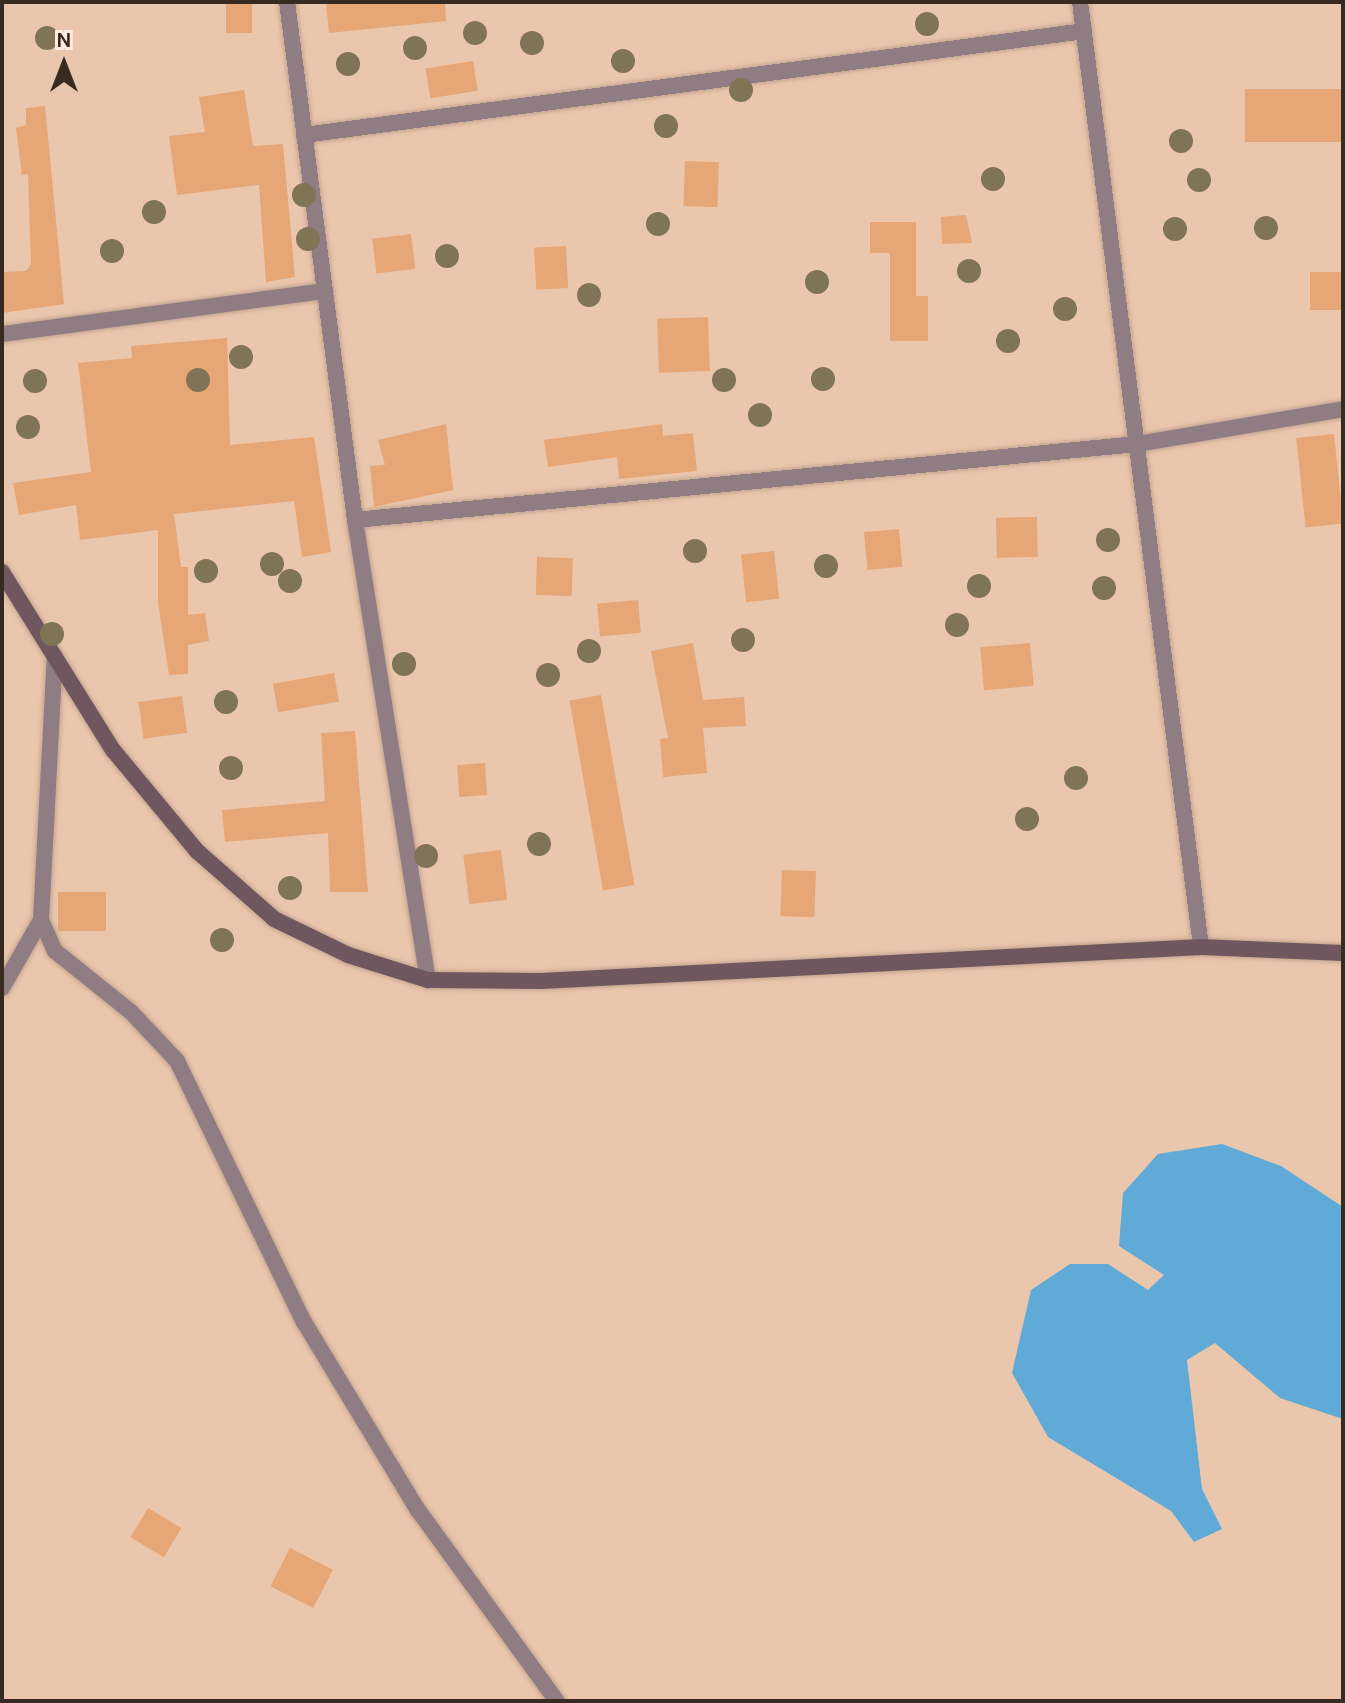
<!DOCTYPE html>
<style>
body{margin:0}
#map{position:relative;width:1345px;height:1703px;overflow:hidden;background:#eac6ad;font-family:Karla,sans-serif}
div>[style]{position:absolute}
[style*='--x']{left:calc(var(--x)*1px);top:calc(var(--y)*1px);width:calc(var(--w)*1px);rotate:calc(var(--a)*1deg)}
.water>*{inset:0;background:#60aad8}
.building>*{inset:0;background:#e7a675;transform-origin:0 0}
.roads{filter:drop-shadow(0 0 2px #c3a48e) drop-shadow(0 0 2px #c3a48e)}
.minor>*{height:16px;margin:-8px;padding:0 8px;transform-origin:8px;border-radius:8px;background:#8f7d83}
.secondary>*{height:16px;margin:-8px;padding:0 8px;transform-origin:8px;border-radius:8px;background:#70575f}
.trees>*{width:24px;height:24px;margin:-12px;border-radius:50%;background:#807456}
span{translate:-50% -50%;white-space:nowrap;text-align:center;line-height:1.15;-webkit-text-stroke:8px #feebde;paint-order:stroke}
.frame{position:absolute;inset:0;border:4px solid #372a20;pointer-events:none}
.north{position:absolute;left:24px;top:24px;width:80px;height:80px;-webkit-text-stroke:6px #feebde;paint-order:stroke;rotate:0deg;font-size:22px;font-weight:700;line-height:32px;text-align:center;color:#372a20}
.north::after{content:'';display:block;margin:auto;width:28px;height:36px;background:#372a20;clip-path:polygon(50% 0,100% 100%,50% 72%,0 100%)}
</style>
<div id="map">
<div class="water">
<i style="clip-path:polygon(1222px 1144px,1281px 1166px,1343px 1207px,1343px 1419px,1280px 1398px,1215px 1343px,1187px 1360px,1202px 1489px,1222px 1529px,1194px 1542px,1171px 1511px,1048px 1437px,1012px 1373px,1031px 1290px,1070px 1264px,1108px 1264px,1148px 1290px,1164px 1275px,1119px 1246px,1123px 1193px,1158px 1154px)"></i>
</div>
<div class="building">
<i style="left:226px;top:2px;width:26px;height:31px"></i>
<i style="clip-path:polygon(326px 2px,445px 2px,446px 21px,329px 33px)"></i>
<i style="left:473px;top:61px;width:30px;height:48px;rotate:81deg"></i>
<i style="left:1343px;top:89px;width:53px;height:98px;rotate:90deg"></i>
<i style="clip-path:polygon(244px 90px,253px 146px,283px 144px,295px 277px,266px 282px,259px 185px,177px 195px,169px 136px,205px 132px,199px 97px)"></i>
<i style="clip-path:polygon(45px 106px,64px 304px,2px 313px,2px 272px,26px 271px,31px 264px,28px 174px,22px 175px,16px 128px,26px 125px,26px 108px)"></i>
<i style="left:685px;top:161px;width:34px;height:45px;rotate:2deg"></i>
<i style="clip-path:polygon(966px 215px,972px 243px,942px 244px,941px 217px)"></i>
<i style="clip-path:polygon(870px 222px,916px 222px,916px 296px,928px 296px,928px 341px,890px 341px,890px 253px,870px 253px)"></i>
<i style="left:411px;top:234px;width:35px;height:39px;rotate:83deg"></i>
<i style="left:566px;top:246px;width:42px;height:32px;rotate:87deg"></i>
<i style="left:1343px;top:272px;width:38px;height:33px;rotate:90deg"></i>
<i style="left:708px;top:317px;width:54px;height:51px;rotate:88deg"></i>
<i style="clip-path:polygon(227px 338px,230px 445px,314px 437px,331px 552px,302px 557px,294px 501px,174px 514px,181px 567px,188px 567px,188px 615px,205px 613px,209px 641px,188px 645px,188px 674px,169px 675px,158px 602px,158px 530px,80px 540px,76px 505px,19px 515px,13px 483px,91px 472px,78px 363px,132px 358px,131px 346px)"></i>
<i style="clip-path:polygon(446px 424px,453px 490px,374px 507px,370px 466px,385px 465px,378px 440px)"></i>
<i style="clip-path:polygon(662px 424px,663px 436px,693px 433px,697px 471px,619px 479px,617px 457px,548px 467px,544px 440px)"></i>
<i style="left:1334px;top:434px;width:90px;height:38px;rotate:84deg"></i>
<i style="left:1037px;top:517px;width:40px;height:41px;rotate:89deg"></i>
<i style="left:899px;top:529px;width:38px;height:35px;rotate:85deg"></i>
<i style="left:774px;top:551px;width:48px;height:33px;rotate:84deg"></i>
<i style="left:537px;top:557px;width:36px;height:38px;rotate:2deg"></i>
<i style="left:638px;top:600px;width:33px;height:41px;rotate:85deg"></i>
<i style="clip-path:polygon(693px 643px,703px 700px,744px 697px,746px 726px,703px 728px,707px 773px,663px 777px,660px 739px,668px 738px,651px 651px)"></i>
<i style="left:1030px;top:643px;width:43px;height:50px;rotate:85deg"></i>
<i style="left:334px;top:673px;width:29px;height:62px;rotate:80deg"></i>
<i style="left:601px;top:695px;width:193px;height:32px;rotate:80deg"></i>
<i style="left:182px;top:696px;width:37px;height:44px;rotate:82deg"></i>
<i style="clip-path:polygon(355px 731px,368px 892px,330px 892px,328px 833px,225px 842px,222px 810px,325px 801px,321px 733px)"></i>
<i style="left:485px;top:763px;width:32px;height:28px;rotate:86deg"></i>
<i style="left:501px;top:850px;width:50px;height:38px;rotate:83deg"></i>
<i style="left:782px;top:870px;width:34px;height:46px;rotate:2deg"></i>
<i style="left:58px;top:892px;width:48px;height:39px"></i>
<i style="left:148px;top:1508px;width:39px;height:34px;rotate:31deg"></i>
<i style="left:290px;top:1548px;width:48px;height:43px;rotate:27deg"></i>
</div>
<div class="roads">
<div class="minor">
<i style="--x:287;--y:2;--w:522;--a:82.52"></i>
<i style="--x:355;--y:520;--w:466;--a:81"></i>
<i style="--x:1080;--y:2;--w:953;--a:82.7"></i>
<i style="--x:304;--y:135;--w:787;--a:-7.59"></i>
<i style="--x:2;--y:334;--w:326;--a:-7.6"></i>
<i style="--x:355;--y:520;--w:786;--a:-5.55"></i>
<i style="--x:1137;--y:444;--w:209;--a:-9.6"></i>
<i style="--x:41;--y:920;--w:34;--a:66"></i>
<i style="--x:55;--y:951;--w:97;--a:38.8"></i>
<i style="--x:131;--y:1012;--w:67;--a:46.8"></i>
<i style="--x:177;--y:1061;--w:290;--a:64.1"></i>
<i style="--x:304;--y:1322;--w:220;--a:58.8"></i>
<i style="--x:418;--y:1510;--w:236;--a:54"></i>
<i style="--x:2;--y:988;--w:78;--a:-60.2"></i>
<i style="--x:41;--y:920;--w:263;--a:-87"></i>
</div>
<div class="secondary">
<i style="--x:2;--y:572;--w:210;--a:58.1"></i>
<i style="--x:113;--y:750;--w:131;--a:50.3"></i>
<i style="--x:197;--y:851;--w:103;--a:41.4"></i>
<i style="--x:274;--y:919;--w:82;--a:25.9"></i>
<i style="--x:348;--y:955;--w:84;--a:17.4"></i>
<i style="--x:428;--y:980;--w:113;--a:0.5"></i>
<i style="--x:541;--y:981;--w:661;--a:-2.95"></i>
<i style="--x:1201;--y:947;--w:142;--a:2.4"></i>
</div>
</div>
<div class="trees">
<i style="left:927px;top:24px"></i>
<i style="left:475px;top:33px"></i>
<i style="left:47px;top:38px"></i>
<i style="left:532px;top:43px"></i>
<i style="left:415px;top:48px"></i>
<i style="left:623px;top:61px"></i>
<i style="left:348px;top:64px"></i>
<i style="left:741px;top:90px"></i>
<i style="left:666px;top:126px"></i>
<i style="left:1181px;top:141px"></i>
<i style="left:993px;top:179px"></i>
<i style="left:1199px;top:180px"></i>
<i style="left:304px;top:195px"></i>
<i style="left:154px;top:212px"></i>
<i style="left:658px;top:224px"></i>
<i style="left:1266px;top:228px"></i>
<i style="left:1175px;top:229px"></i>
<i style="left:308px;top:239px"></i>
<i style="left:112px;top:251px"></i>
<i style="left:447px;top:256px"></i>
<i style="left:969px;top:271px"></i>
<i style="left:817px;top:282px"></i>
<i style="left:589px;top:295px"></i>
<i style="left:1065px;top:309px"></i>
<i style="left:1008px;top:341px"></i>
<i style="left:241px;top:357px"></i>
<i style="left:823px;top:379px"></i>
<i style="left:198px;top:380px"></i>
<i style="left:724px;top:380px"></i>
<i style="left:35px;top:381px"></i>
<i style="left:760px;top:415px"></i>
<i style="left:28px;top:427px"></i>
<i style="left:1108px;top:540px"></i>
<i style="left:695px;top:551px"></i>
<i style="left:272px;top:564px"></i>
<i style="left:826px;top:566px"></i>
<i style="left:206px;top:571px"></i>
<i style="left:290px;top:581px"></i>
<i style="left:979px;top:586px"></i>
<i style="left:1104px;top:588px"></i>
<i style="left:957px;top:625px"></i>
<i style="left:52px;top:634px"></i>
<i style="left:743px;top:640px"></i>
<i style="left:589px;top:651px"></i>
<i style="left:404px;top:664px"></i>
<i style="left:548px;top:675px"></i>
<i style="left:226px;top:702px"></i>
<i style="left:231px;top:768px"></i>
<i style="left:1076px;top:778px"></i>
<i style="left:1027px;top:819px"></i>
<i style="left:539px;top:844px"></i>
<i style="left:426px;top:856px"></i>
<i style="left:290px;top:888px"></i>
<i style="left:222px;top:940px"></i>
</div>
<div class="frame"></div>
<div class="north">N</div>
</div>
